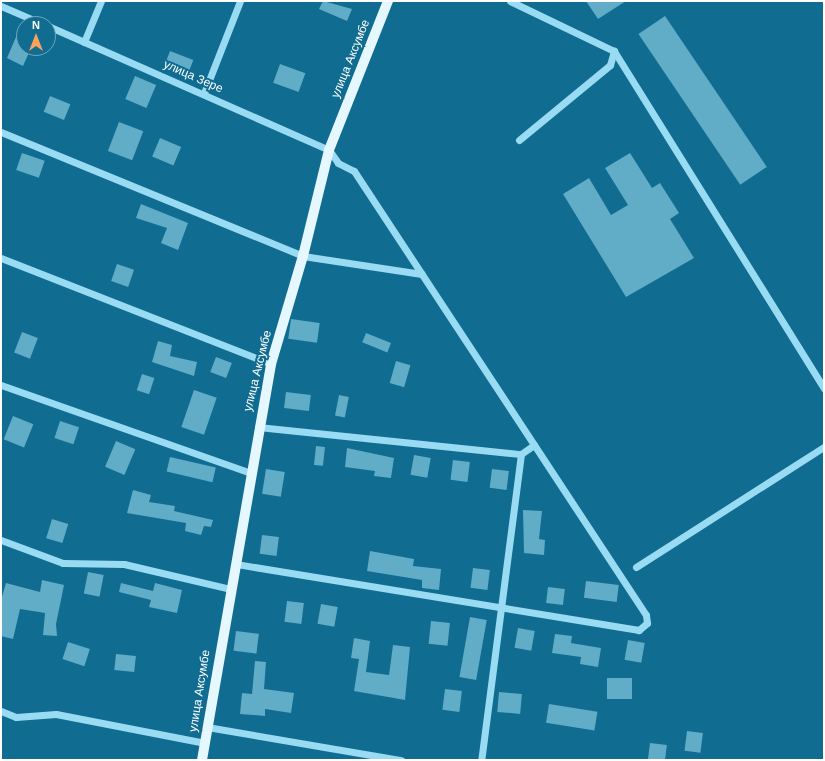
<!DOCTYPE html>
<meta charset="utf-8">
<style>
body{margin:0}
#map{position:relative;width:825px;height:761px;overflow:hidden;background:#106c90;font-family:Arial,sans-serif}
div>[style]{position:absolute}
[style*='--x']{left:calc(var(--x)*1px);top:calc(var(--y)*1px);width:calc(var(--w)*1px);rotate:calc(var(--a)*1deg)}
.building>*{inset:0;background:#61acc7;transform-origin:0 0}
.minor>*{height:7px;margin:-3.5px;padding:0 3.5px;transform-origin:3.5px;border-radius:3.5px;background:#99dbf3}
.major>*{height:10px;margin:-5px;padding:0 5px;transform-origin:5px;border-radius:5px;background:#e5f7ff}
span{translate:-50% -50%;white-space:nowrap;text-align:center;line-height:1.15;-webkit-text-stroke:4px #106c90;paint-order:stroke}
.street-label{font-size:12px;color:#fff}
.frame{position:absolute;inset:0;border:2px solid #fff;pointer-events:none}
.north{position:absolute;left:16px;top:16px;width:40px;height:40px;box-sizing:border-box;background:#106c90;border:1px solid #70a7bc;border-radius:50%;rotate:0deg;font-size:11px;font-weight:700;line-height:16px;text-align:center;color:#fff}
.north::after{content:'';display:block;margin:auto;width:14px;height:18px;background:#ffa15b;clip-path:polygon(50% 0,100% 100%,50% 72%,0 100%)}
</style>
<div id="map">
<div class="building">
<i style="clip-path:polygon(323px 1px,352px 9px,347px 21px,319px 9px)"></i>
<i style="clip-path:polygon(586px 1px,626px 1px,598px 19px)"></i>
<i style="left:665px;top:16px;width:182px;height:32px;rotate:56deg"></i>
<i style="clip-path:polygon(16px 37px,24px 41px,24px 48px,31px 48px,23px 66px,7px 58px)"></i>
<i style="left:170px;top:51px;width:25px;height:12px;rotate:21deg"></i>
<i style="left:280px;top:64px;width:27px;height:20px;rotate:20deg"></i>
<i style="left:135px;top:76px;width:23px;height:25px;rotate:23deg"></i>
<i style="left:50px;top:96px;width:22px;height:17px;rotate:22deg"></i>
<i style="left:119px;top:122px;width:26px;height:31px;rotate:21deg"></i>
<i style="left:160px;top:138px;width:23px;height:20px;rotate:23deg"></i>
<i style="left:22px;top:153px;width:24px;height:18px;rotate:19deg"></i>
<i style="clip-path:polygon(630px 153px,652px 188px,660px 183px,679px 213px,670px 219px,694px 258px,626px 297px,563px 194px,589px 178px,611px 215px,628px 205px,605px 168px)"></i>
<i style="clip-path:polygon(141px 204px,188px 223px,178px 250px,161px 243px,167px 228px,136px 218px)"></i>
<i style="left:117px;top:264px;width:18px;height:18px;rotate:19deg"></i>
<i style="left:291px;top:319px;width:29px;height:20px;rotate:8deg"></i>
<i style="left:22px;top:332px;width:17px;height:22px;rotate:21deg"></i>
<i style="left:366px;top:333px;width:27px;height:10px;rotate:22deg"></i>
<i style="clip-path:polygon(158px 341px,172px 345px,170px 356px,197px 362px,194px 376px,152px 362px)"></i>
<i style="left:216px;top:357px;width:17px;height:16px;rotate:21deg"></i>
<i style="left:396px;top:361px;width:15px;height:23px;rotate:16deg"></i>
<i style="left:142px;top:374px;width:13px;height:17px;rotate:18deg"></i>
<i style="left:194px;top:390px;width:24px;height:39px;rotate:19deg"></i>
<i style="left:286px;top:392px;width:25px;height:16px;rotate:7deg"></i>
<i style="left:339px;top:395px;width:10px;height:21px;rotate:11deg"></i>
<i style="left:13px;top:416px;width:22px;height:25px;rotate:22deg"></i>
<i style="left:60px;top:421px;width:20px;height:18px;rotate:18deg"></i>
<i style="left:116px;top:441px;width:21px;height:28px;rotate:23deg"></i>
<i style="left:316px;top:446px;width:9px;height:19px;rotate:6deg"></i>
<i style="clip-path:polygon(347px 448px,394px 458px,391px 478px,374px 476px,375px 471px,345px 467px)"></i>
<i style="left:414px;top:455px;width:17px;height:20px;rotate:10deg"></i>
<i style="left:170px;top:457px;width:47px;height:15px;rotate:13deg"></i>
<i style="left:453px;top:460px;width:17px;height:20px;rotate:7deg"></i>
<i style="left:266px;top:469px;width:19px;height:25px;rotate:9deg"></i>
<i style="left:492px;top:469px;width:17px;height:19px;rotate:7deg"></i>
<i style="clip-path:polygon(133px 490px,151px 495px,149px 502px,175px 506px,174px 511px,213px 520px,211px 527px,204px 526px,201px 535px,185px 531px,186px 523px,127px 513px)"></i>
<i style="clip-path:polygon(523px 510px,542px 511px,539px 539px,545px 540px,544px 555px,524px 553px)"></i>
<i style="left:52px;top:519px;width:17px;height:20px;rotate:17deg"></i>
<i style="left:262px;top:535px;width:17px;height:19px;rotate:7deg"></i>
<i style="clip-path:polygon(370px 551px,414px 559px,413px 566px,441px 569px,439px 590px,422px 588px,422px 580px,367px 571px)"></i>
<i style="left:473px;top:568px;width:17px;height:20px;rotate:7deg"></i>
<i style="left:88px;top:572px;width:16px;height:22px;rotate:11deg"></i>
<i style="clip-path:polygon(42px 580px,64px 585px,56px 624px,57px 636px,43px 635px,45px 613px,20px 609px,13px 639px,1px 636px,1px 600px,6px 583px,40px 592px)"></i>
<i style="left:586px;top:581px;width:33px;height:17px;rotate:7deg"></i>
<i style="clip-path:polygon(121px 583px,153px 591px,155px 583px,182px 590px,177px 613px,149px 607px,151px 600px,119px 592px)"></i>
<i style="left:548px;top:587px;width:17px;height:16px;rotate:7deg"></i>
<i style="left:287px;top:601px;width:17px;height:21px;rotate:7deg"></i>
<i style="left:321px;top:604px;width:17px;height:20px;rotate:10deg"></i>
<i style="left:470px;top:617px;width:17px;height:61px;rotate:10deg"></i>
<i style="left:431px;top:621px;width:19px;height:23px;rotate:6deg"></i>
<i style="left:518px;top:628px;width:17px;height:20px;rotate:10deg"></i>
<i style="left:236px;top:631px;width:23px;height:20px;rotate:7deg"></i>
<i style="clip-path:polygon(555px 634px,572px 636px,571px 643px,601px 648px,598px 667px,580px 664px,581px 657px,552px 653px)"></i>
<i style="clip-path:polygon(354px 638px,370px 641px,366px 672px,389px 675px,393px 645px,410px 647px,405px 700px,354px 691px,359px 659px,351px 658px)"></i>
<i style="left:628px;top:640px;width:17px;height:20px;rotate:10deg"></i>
<i style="left:68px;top:642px;width:23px;height:18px;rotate:18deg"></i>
<i style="left:116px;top:654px;width:20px;height:16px;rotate:6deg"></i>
<i style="clip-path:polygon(255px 661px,266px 662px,264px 689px,294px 693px,291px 713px,265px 709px,265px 716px,240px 714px,242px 693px,252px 694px)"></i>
<i style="left:607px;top:678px;width:25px;height:21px"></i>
<i style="left:445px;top:689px;width:17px;height:21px;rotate:7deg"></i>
<i style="left:499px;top:692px;width:23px;height:20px;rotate:5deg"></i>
<i style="left:549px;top:704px;width:49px;height:19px;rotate:9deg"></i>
<i style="left:687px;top:731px;width:16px;height:20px;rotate:7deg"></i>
<i style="left:650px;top:743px;width:17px;height:17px;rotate:7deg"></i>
</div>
<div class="minor">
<i style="--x:510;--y:1;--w:115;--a:25.7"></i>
<i style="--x:614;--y:51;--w:398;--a:58.1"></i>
<i style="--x:1;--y:6;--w:46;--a:23.2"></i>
<i style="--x:48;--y:26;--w:307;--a:23.8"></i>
<i style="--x:329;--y:150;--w:16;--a:55"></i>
<i style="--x:338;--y:163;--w:18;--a:27"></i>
<i style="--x:354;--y:171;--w:531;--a:56.67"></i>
<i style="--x:646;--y:615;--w:8;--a:83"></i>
<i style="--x:647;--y:623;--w:11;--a:139"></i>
<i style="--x:639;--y:630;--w:409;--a:-170.7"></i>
<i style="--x:84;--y:42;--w:44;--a:-67.5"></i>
<i style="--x:204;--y:93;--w:99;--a:-68.6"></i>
<i style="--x:1;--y:132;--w:326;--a:22.3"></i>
<i style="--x:303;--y:256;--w:120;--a:8.6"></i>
<i style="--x:519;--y:140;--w:118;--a:-39.5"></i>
<i style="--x:610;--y:65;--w:15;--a:-74"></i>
<i style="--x:1;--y:258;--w:290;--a:21.4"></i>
<i style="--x:1;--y:385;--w:265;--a:19.4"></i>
<i style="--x:258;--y:427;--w:264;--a:5.9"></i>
<i style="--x:521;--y:454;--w:309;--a:97.4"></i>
<i style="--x:521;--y:454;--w:16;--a:-35"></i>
<i style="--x:1;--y:540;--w:66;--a:20.4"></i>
<i style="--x:63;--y:563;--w:61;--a:0.9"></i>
<i style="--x:124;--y:564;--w:110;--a:13.2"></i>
<i style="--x:636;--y:567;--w:223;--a:-32.6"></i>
<i style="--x:1;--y:711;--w:16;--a:22"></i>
<i style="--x:16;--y:717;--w:40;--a:-4.3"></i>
<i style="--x:56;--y:714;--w:152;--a:11"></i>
<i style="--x:207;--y:727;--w:197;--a:9.7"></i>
</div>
<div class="major">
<i style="--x:202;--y:760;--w:402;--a:-80.1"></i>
<i style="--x:271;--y:364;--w:113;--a:-73.5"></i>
<i style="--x:303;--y:256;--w:109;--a:-76.2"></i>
<i style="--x:329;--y:150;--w:160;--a:-68.4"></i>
</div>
<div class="street-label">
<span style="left:351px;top:59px;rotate:-68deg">улица Аксумбе</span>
<span style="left:193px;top:77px;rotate:24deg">улица Зере</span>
<span style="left:258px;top:371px;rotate:-76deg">улица Аксумбе</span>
<span style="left:200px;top:691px;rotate:-81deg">улица Аксумбе</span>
</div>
<div class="frame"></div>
<div class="north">N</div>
</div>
